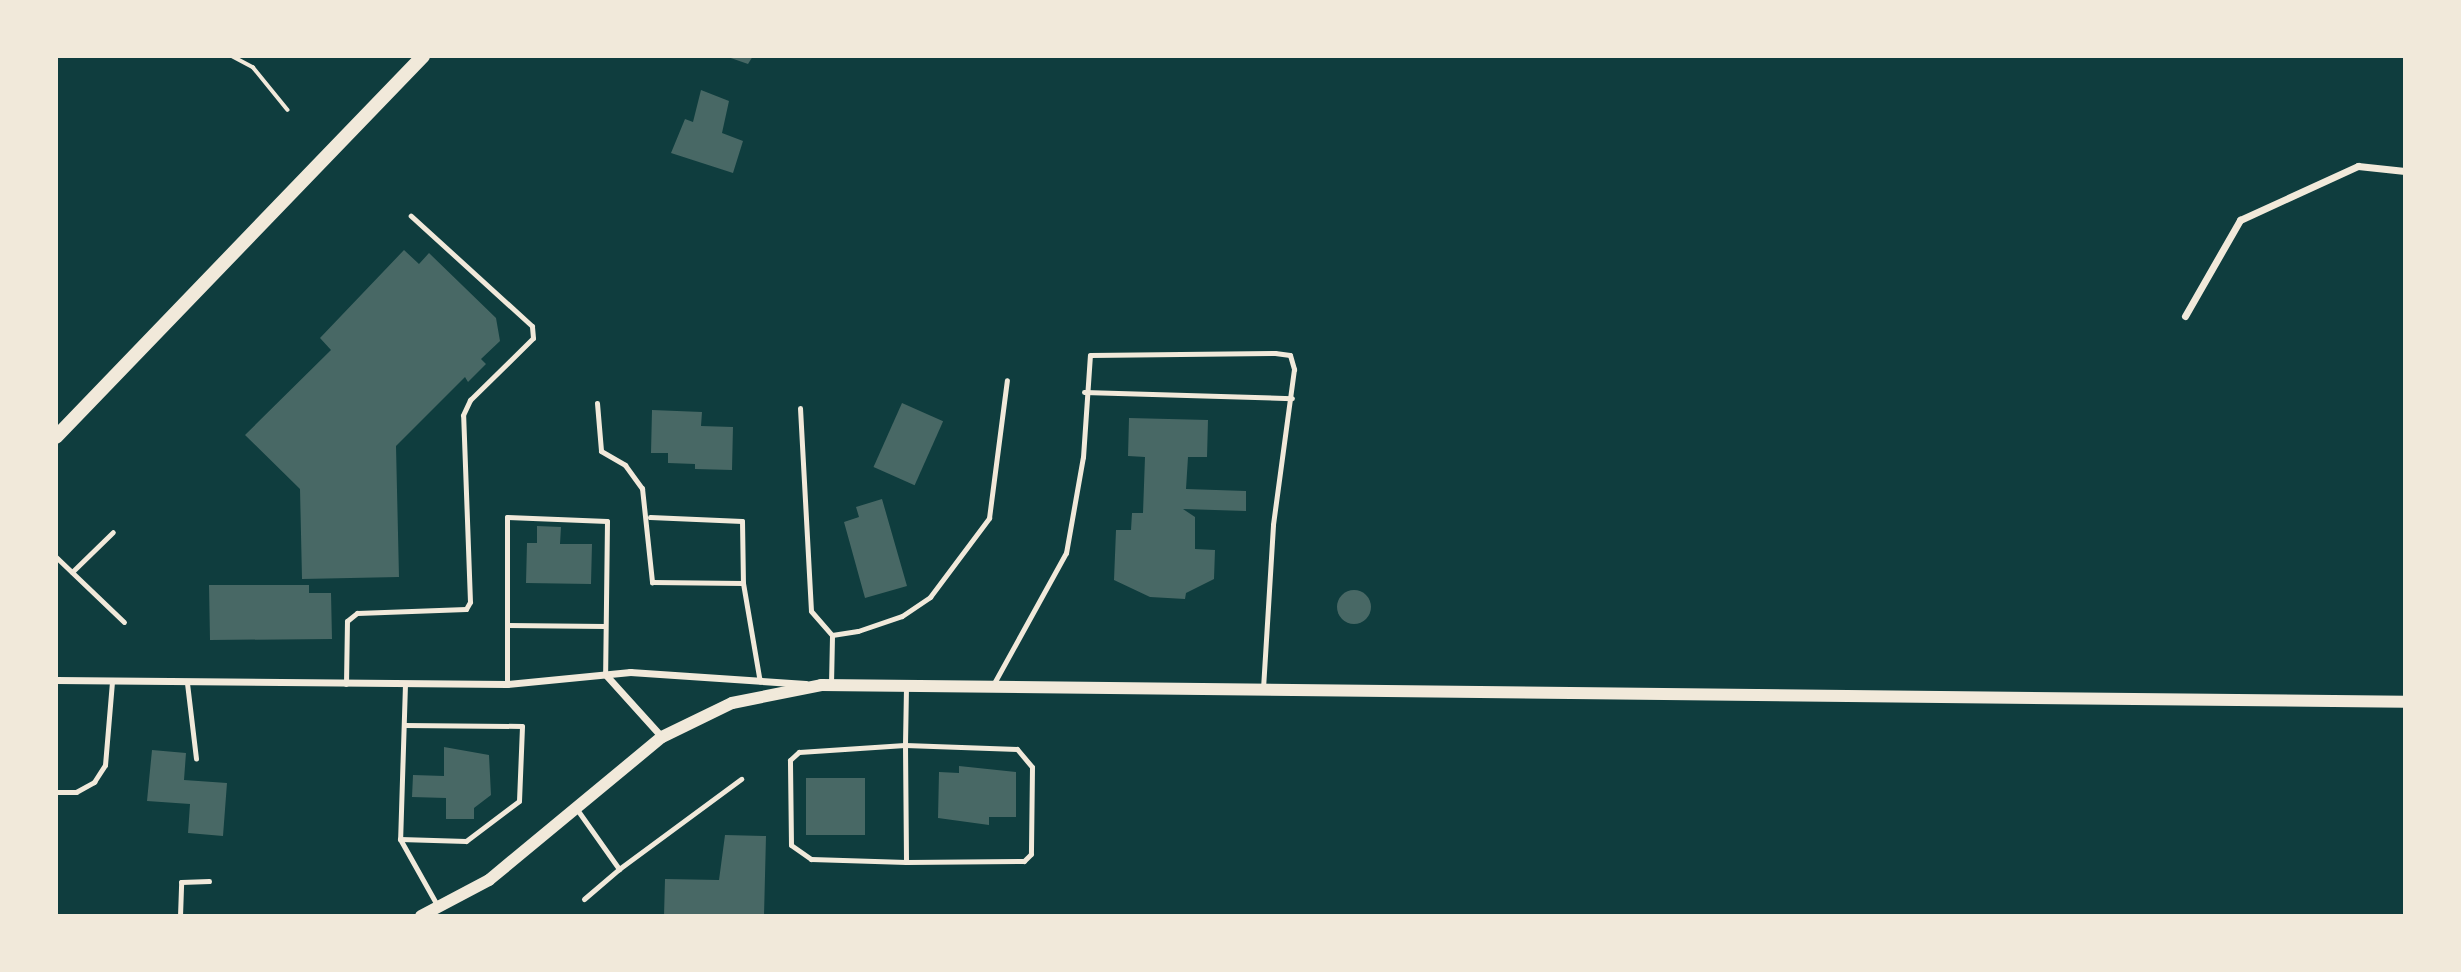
<!DOCTYPE html>
<style>
body{margin:0}
#map{position:relative;width:2461px;height:972px;overflow:hidden;background:#0f3d3e;font-family:Jost,sans-serif}
div>[style]{position:absolute}
[style*='--x']{left:calc(var(--x)*1px);top:calc(var(--y)*1px);width:calc(var(--w)*1px);rotate:calc(var(--a)*1deg)}
.building>*{inset:0;background:#486865;transform-origin:0 0}
.round{border-radius:50%}
.path>*{height:3.5px;margin:-1.75px;padding:0 1.75px;transform-origin:1.75px;border-radius:1.75px;background:#f1e9da}
.service>*{height:5px;margin:-2.5px;padding:0 2.5px;transform-origin:2.5px;border-radius:2.5px;background:#f1e9da}
.minor>*{height:7px;margin:-3.5px;padding:0 3.5px;transform-origin:3.5px;border-radius:3.5px;background:#f1e9da}
.tertiary>*{height:12px;margin:-6px;padding:0 6px;transform-origin:6px;border-radius:6px;background:#f1e9da}
.secondary>*{height:14px;margin:-7px;padding:0 7px;transform-origin:7px;border-radius:7px;background:#f1e9da}
span{translate:-50% -50%;white-space:nowrap;text-align:center;line-height:1.15;-webkit-text-stroke:5px #f1e9da;paint-order:stroke}
.frame{position:absolute;inset:0;border:58px solid #f1e9da;pointer-events:none}
</style>
<div id="map">
<div class="building">
<i style="clip-path:polygon(725px 56px,753px 56px,748px 64px)"></i>
<i style="clip-path:polygon(701px 90px,729px 101px,722px 133px,743px 141px,733px 173px,671px 153px,685px 119px,693px 122px)"></i>
<i style="clip-path:polygon(404px 250px,419px 264px,429px 253px,496px 318px,500px 341px,481px 359px,486px 364px,468px 382px,465px 377px,396px 446px,399px 577px,302px 579px,300px 489px,245px 435px,331px 350px,320px 338px)"></i>
<i style="left:902px;top:403px;width:45px;height:70px;rotate:24deg"></i>
<i style="clip-path:polygon(652px 410px,702px 412px,701px 426px,733px 427px,732px 470px,695px 469px,695px 464px,668px 463px,668px 453px,651px 453px)"></i>
<i style="clip-path:polygon(1129px 418px,1208px 420px,1207px 457px,1188px 457px,1186px 489px,1246px 491px,1246px 511px,1183px 509px,1195px 517px,1195px 549px,1215px 550px,1214px 579px,1186px 593px,1185px 599px,1150px 597px,1114px 580px,1116px 530px,1131px 530px,1132px 513px,1143px 513px,1145px 457px,1128px 456px)"></i>
<i style="clip-path:polygon(882px 499px,907px 586px,865px 598px,844px 522px,859px 517px,856px 507px)"></i>
<i style="clip-path:polygon(537px 526px,561px 527px,560px 544px,592px 544px,591px 584px,526px 583px,527px 543px,537px 543px)"></i>
<i style="clip-path:polygon(209px 585px,309px 585px,309px 593px,331px 593px,332px 639px,210px 640px)"></i>
<i class="round" style="left:1337px;top:590px;width:34px;height:34px"></i>
<i style="clip-path:polygon(444px 747px,489px 755px,491px 795px,474px 808px,474px 819px,446px 819px,446px 798px,412px 797px,413px 775px,444px 776px)"></i>
<i style="clip-path:polygon(152px 750px,186px 753px,184px 780px,227px 783px,223px 836px,188px 833px,190px 804px,147px 801px)"></i>
<i style="clip-path:polygon(959px 766px,1016px 772px,1016px 817px,989px 817px,989px 825px,938px 818px,939px 772px,959px 773px)"></i>
<i style="left:806px;top:778px;width:59px;height:57px"></i>
<i style="clip-path:polygon(725px 835px,766px 836px,764px 916px,664px 916px,665px 879px,719px 880px)"></i>
</div>
<div class="path">
<i style="--x:232;--y:56;--w:24;--a:28"></i>
<i style="--x:253;--y:67;--w:55;--a:50.9"></i>
</div>
<div class="service">
<i style="--x:1084;--y:392;--w:208;--a:1.7"></i>
<i style="--x:597;--y:403;--w:48;--a:85.2"></i>
<i style="--x:601;--y:451;--w:28;--a:30"></i>
<i style="--x:625;--y:465;--w:29;--a:54"></i>
<i style="--x:642;--y:488;--w:95;--a:83.9"></i>
<i style="--x:652;--y:582;--w:91;--a:0.6"></i>
<i style="--x:800;--y:408;--w:203;--a:86.9"></i>
<i style="--x:811;--y:611;--w:32;--a:49"></i>
<i style="--x:832;--y:635;--w:26;--a:-9"></i>
<i style="--x:858;--y:631;--w:46;--a:-18.8"></i>
<i style="--x:902;--y:616;--w:34;--a:-34"></i>
<i style="--x:930;--y:597;--w:99;--a:-53.2"></i>
<i style="--x:989;--y:518;--w:139;--a:-82.6"></i>
<i style="--x:650;--y:517;--w:92;--a:2.5"></i>
<i style="--x:742;--y:521;--w:62;--a:89.1"></i>
<i style="--x:743;--y:583;--w:100;--a:80.3"></i>
<i style="--x:56;--y:557;--w:94;--a:43.7"></i>
<i style="--x:72;--y:572;--w:57;--a:-44.3"></i>
<i style="--x:507;--y:625;--w:98;--a:0.6"></i>
<i style="--x:187;--y:683;--w:76;--a:83.2"></i>
<i style="--x:346;--y:684;--w:63;--a:-89.1"></i>
<i style="--x:347;--y:621;--w:13;--a:-39"></i>
<i style="--x:357;--y:613;--w:109;--a:-2.1"></i>
<i style="--x:466;--y:609;--w:8;--a:-60"></i>
<i style="--x:470;--y:602;--w:187;--a:-92.1"></i>
<i style="--x:463;--y:415;--w:17;--a:-65"></i>
<i style="--x:470;--y:400;--w:88;--a:-44.5"></i>
<i style="--x:533;--y:338;--w:12;--a:-95"></i>
<i style="--x:532;--y:326;--w:164;--a:-137.7"></i>
<i style="--x:405;--y:684;--w:155;--a:91.8"></i>
<i style="--x:400;--y:839;--w:76;--a:60.7"></i>
<i style="--x:507;--y:684;--w:167;--a:-90"></i>
<i style="--x:507;--y:517;--w:100;--a:2.3"></i>
<i style="--x:607;--y:521;--w:153;--a:90.7"></i>
<i style="--x:831;--y:684;--w:49;--a:-88.8"></i>
<i style="--x:993;--y:685;--w:151;--a:-61.1"></i>
<i style="--x:1066;--y:553;--w:97;--a:-80"></i>
<i style="--x:1083;--y:457;--w:102;--a:-86.1"></i>
<i style="--x:1090;--y:355;--w:185;--a:-0.6"></i>
<i style="--x:1275;--y:353;--w:15;--a:8"></i>
<i style="--x:1290;--y:355;--w:15;--a:74"></i>
<i style="--x:1294;--y:369;--w:157;--a:97.7"></i>
<i style="--x:1273;--y:525;--w:164;--a:93.5"></i>
<i style="--x:906;--y:687;--w:58;--a:91"></i>
<i style="--x:905;--y:745;--w:112;--a:2"></i>
<i style="--x:1017;--y:749;--w:23;--a:50"></i>
<i style="--x:1032;--y:767;--w:87;--a:90.7"></i>
<i style="--x:1031;--y:854;--w:10;--a:135"></i>
<i style="--x:1024;--y:861;--w:118;--a:179.5"></i>
<i style="--x:906;--y:862;--w:95;--a:-178.2"></i>
<i style="--x:811;--y:859;--w:24;--a:-145"></i>
<i style="--x:791;--y:845;--w:85;--a:-90.7"></i>
<i style="--x:790;--y:760;--w:12;--a:-42"></i>
<i style="--x:799;--y:752;--w:106;--a:-3.8"></i>
<i style="--x:905;--y:745;--w:117;--a:89.5"></i>
<i style="--x:56;--y:792;--w:20;--a:0"></i>
<i style="--x:76;--y:792;--w:21;--a:-29"></i>
<i style="--x:94;--y:782;--w:20;--a:-57"></i>
<i style="--x:105;--y:765;--w:84;--a:-85.2"></i>
<i style="--x:576;--y:808;--w:75;--a:54.8"></i>
<i style="--x:619;--y:869;--w:152;--a:-36.4"></i>
<i style="--x:400;--y:839;--w:66;--a:1.7"></i>
<i style="--x:466;--y:841;--w:66;--a:-37"></i>
<i style="--x:519;--y:801;--w:75;--a:-87.7"></i>
<i style="--x:522;--y:726;--w:118;--a:-179.5"></i>
<i style="--x:584;--y:899;--w:46;--a:-40.6"></i>
<i style="--x:180;--y:916;--w:34;--a:-88"></i>
<i style="--x:181;--y:882;--w:28;--a:-2"></i>
</div>
<div class="minor">
<i style="--x:2185;--y:316;--w:111;--a:-60.2"></i>
<i style="--x:2240;--y:220;--w:130;--a:-24.6"></i>
<i style="--x:2358;--y:166;--w:47;--a:6.1"></i>
<i style="--x:605;--y:674;--w:85;--a:47.9"></i>
<i style="--x:56;--y:680;--w:451;--a:0.5"></i>
<i style="--x:507;--y:684;--w:124;--a:-5.6"></i>
<i style="--x:630;--y:672;--w:176;--a:3.9"></i>
</div>
<div class="tertiary">
<i style="--x:421;--y:916;--w:77;--a:-27.9"></i>
<i style="--x:489;--y:880;--w:224;--a:-39.6"></i>
<i style="--x:662;--y:737;--w:78;--a:-25.9"></i>
<i style="--x:732;--y:703;--w:91;--a:-11.4"></i>
<i style="--x:821;--y:685;--w:1584;--a:0.61"></i>
</div>
<div class="secondary">
<i style="--x:56;--y:437;--w:529;--a:-46.07"></i>
</div>
<div class="frame"></div>
</div>
